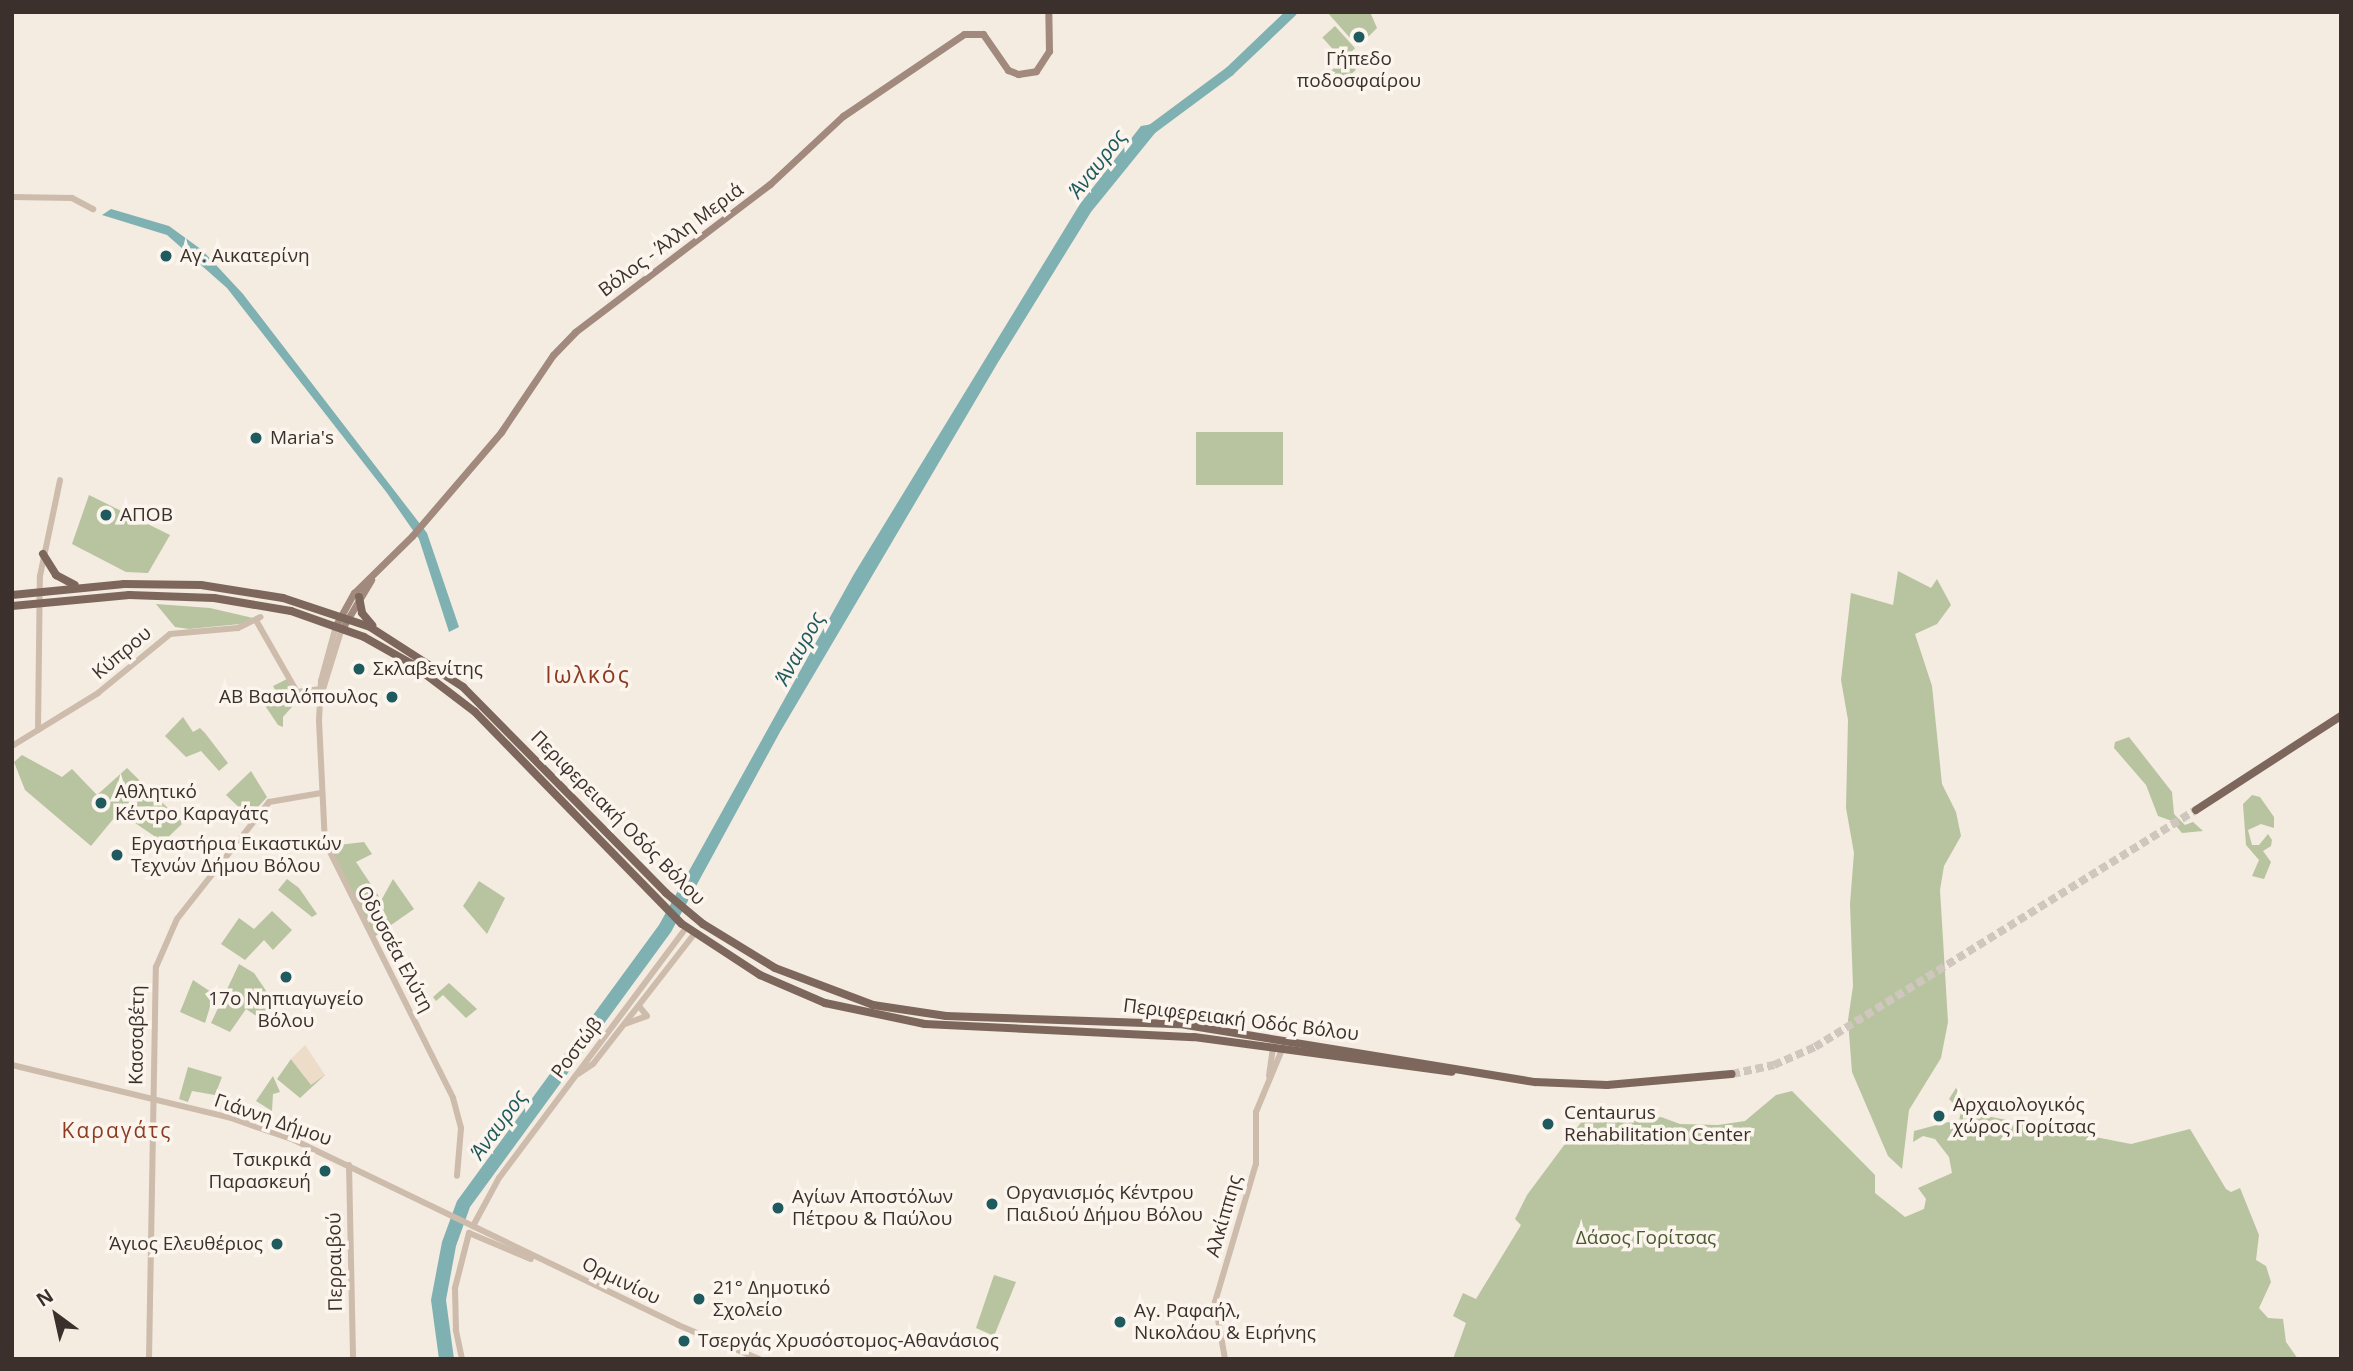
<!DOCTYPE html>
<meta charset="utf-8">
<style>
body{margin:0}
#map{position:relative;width:2353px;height:1371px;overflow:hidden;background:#f4ebe1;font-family:"Open Sans",sans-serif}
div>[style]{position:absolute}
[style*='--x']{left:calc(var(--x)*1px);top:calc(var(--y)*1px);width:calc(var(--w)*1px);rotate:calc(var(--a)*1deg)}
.green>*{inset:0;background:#b8c4a0;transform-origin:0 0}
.plaza>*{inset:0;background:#ecdcc8}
.water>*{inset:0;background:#7fb0b2}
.river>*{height:10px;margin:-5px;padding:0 5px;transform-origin:5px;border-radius:5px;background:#7fb0b2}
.primary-tunnel>*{height:8px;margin-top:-4px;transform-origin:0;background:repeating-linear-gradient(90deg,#cfc6bd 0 8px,transparent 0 12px)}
.tertiary>*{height:6px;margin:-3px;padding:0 3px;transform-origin:3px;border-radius:3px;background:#cdbbac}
.secondary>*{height:7px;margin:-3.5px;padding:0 3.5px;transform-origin:3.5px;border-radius:3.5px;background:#a18a7d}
.primary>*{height:8px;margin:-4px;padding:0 4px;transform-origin:4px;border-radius:4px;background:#7d675c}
.dots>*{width:19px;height:19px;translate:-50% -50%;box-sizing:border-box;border:4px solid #fbf5ee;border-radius:50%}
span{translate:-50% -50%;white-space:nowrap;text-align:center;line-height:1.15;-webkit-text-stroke:7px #fbf5ee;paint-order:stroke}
.poi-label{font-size:19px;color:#3b302b}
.left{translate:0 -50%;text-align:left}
.right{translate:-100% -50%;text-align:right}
.street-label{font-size:19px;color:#3b302b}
.park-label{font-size:19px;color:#4a5a2e}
.water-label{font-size:21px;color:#1f5a5e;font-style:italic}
.neighbourhood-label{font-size:21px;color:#8c3b22;letter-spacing:2px}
.quarter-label{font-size:23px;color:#8c3b22;letter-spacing:2px}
.frame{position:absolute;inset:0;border:14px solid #3b302b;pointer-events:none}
.north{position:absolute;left:21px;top:1280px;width:70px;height:70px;-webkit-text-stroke:5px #fbf5ee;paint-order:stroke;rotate:327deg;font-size:19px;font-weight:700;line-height:28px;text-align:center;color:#3b302b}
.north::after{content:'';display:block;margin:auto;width:24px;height:32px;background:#3b302b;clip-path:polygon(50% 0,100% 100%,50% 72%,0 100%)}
</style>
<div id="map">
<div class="green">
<i style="clip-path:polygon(1327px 12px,1370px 12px,1377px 28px,1358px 47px)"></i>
<i style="left:1335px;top:26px;width:30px;height:17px;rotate:48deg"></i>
<i style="left:1345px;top:58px;width:16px;height:28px;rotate:47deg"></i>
<i style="left:1196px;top:432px;width:87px;height:53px"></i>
<i style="clip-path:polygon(89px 495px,170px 535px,148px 573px,126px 572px,72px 544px)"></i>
<i style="clip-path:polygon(1898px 571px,1931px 588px,1937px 579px,1951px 605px,1937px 624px,1915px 634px,1932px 686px,1942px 784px,1956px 812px,1961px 836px,1944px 866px,1940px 890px,1948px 1022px,1941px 1058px,1909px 1110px,1902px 1169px,1888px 1156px,1852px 1072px,1848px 1020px,1853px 986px,1850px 904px,1854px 853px,1846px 808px,1848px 720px,1841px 680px,1851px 593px,1893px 605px)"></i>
<i style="clip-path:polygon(156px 604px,210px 608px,253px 618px,240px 624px,189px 629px,175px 627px)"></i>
<i style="clip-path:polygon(287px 679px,299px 699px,283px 717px,283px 727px,278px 725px,264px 704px,278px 695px,273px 686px)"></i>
<i style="clip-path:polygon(183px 717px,193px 732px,200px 728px,205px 733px,228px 763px,219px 771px,201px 751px,186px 757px,165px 736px)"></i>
<i style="clip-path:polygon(2129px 737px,2172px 792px,2174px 814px,2185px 825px,2193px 822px,2203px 831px,2182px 833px,2172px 821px,2158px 816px,2146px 785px,2114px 748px,2115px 742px)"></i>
<i style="clip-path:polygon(22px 755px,62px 777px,72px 769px,97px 795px,127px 768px,183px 823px,163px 842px,119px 812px,91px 846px,25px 790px,14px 762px)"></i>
<i style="clip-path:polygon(251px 771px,267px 797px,249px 817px,226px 795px)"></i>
<i style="clip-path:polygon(2252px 795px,2260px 797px,2274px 817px,2274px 828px,2261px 824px,2248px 830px,2252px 845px,2259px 845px,2268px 834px,2272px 840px,2271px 846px,2263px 851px,2271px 862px,2264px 879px,2252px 876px,2259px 860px,2246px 845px,2243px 804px)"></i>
<i style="clip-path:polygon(364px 842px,372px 854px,356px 862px,380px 898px,365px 922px,330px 846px)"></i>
<i style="clip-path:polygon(287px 879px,299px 888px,317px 914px,312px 917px,278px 890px)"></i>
<i style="clip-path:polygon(393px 879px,414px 909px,374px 937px,367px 926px)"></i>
<i style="clip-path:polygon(479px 881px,505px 898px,487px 934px,463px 906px)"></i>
<i style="clip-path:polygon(272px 911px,292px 930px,273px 950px,264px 940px,245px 960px,221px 944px,239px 918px,254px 929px)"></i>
<i style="clip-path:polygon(239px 964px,254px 973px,277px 1007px,261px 1019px,246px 1009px,230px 1032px,211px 1023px)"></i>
<i style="clip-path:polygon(193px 980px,214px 994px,205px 1023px,180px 1012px)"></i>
<i style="clip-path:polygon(449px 983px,477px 1009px,466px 1018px,443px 995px,436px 1001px,433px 997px)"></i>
<i style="clip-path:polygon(291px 1059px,305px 1077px,325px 1075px,300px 1098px,277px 1079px)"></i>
<i style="clip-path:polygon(188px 1067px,222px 1077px,215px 1095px,192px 1091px,188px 1102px,179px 1099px)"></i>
<i style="clip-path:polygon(273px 1076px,280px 1092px,273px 1094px,272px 1111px,256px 1101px)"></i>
<i style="clip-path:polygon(1956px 1088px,1976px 1114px,2131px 1144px,2190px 1129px,2226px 1189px,2231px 1192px,2240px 1188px,2259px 1235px,2256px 1260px,2266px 1266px,2271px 1282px,2259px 1308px,2268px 1318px,2283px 1319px,2286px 1342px,2298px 1359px,1453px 1359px,1466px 1323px,1453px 1316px,1463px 1293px,1476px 1299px,1521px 1225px,1515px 1219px,1527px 1195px,1588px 1113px,1636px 1121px,1661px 1117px,1680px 1124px,1718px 1125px,1745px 1121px,1776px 1095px,1792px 1091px,1875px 1175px,1875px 1193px,1905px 1217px,1924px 1209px,1926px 1199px,1918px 1188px,1952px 1173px,1949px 1157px,1935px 1139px,1923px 1136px,1913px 1142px,1914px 1131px,1948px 1122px,1958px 1126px,1961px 1111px,1949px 1099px)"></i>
<i style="clip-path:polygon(994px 1275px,1016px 1282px,994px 1336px,976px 1328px)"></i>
</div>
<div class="plaza">
<i style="clip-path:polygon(305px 1045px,325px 1075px,311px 1085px,291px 1059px)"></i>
</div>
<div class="water">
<i style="clip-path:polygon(1164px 122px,1091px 212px,997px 364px,780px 732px,671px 932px,470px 1207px,456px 1246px,446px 1300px,454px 1359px,439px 1359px,431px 1300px,442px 1242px,457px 1201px,659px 925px,854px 574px,1080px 204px,1141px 126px)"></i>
<i style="clip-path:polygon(111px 209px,169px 226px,202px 250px,243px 294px,427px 533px,459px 627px,449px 632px,419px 539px,387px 493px,227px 288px,167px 235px,102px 215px)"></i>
</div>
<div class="river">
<i style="--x:1152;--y:129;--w:97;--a:-36.6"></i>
<i style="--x:1230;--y:71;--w:86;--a:-43.6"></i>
</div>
<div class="primary-tunnel">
<i style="--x:1732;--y:1074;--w:43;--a:-12.1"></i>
<i style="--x:1774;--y:1065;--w:45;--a:-23.7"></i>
<i style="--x:1815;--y:1047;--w:449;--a:-31.9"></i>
</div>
<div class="tertiary">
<i style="--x:12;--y:197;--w:60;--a:1"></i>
<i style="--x:72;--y:198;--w:24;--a:28"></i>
<i style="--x:257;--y:622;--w:81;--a:60.3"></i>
<i style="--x:297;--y:692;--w:26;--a:-7"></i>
<i style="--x:336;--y:626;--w:57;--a:105.3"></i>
<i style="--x:321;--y:681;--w:40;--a:92.9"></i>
<i style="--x:319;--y:721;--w:121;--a:87.2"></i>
<i style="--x:325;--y:842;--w:286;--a:63.4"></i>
<i style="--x:453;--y:1098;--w:31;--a:75"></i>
<i style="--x:461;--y:1128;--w:48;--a:94.8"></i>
<i style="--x:323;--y:689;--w:64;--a:-72.7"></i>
<i style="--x:38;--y:730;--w:154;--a:-89.3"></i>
<i style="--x:40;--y:576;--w:98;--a:-78.2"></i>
<i style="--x:12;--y:746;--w:101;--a:-31.6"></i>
<i style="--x:98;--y:693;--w:93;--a:-39.3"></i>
<i style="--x:170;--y:634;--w:68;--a:-5"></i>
<i style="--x:238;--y:628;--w:25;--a:-26"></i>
<i style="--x:625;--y:1024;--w:23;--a:-20"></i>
<i style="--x:647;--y:1016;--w:13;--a:-129"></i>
<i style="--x:12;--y:1065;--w:225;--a:13.6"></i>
<i style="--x:231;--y:1118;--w:67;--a:19.2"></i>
<i style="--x:294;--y:1140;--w:426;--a:25.7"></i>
<i style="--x:678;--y:1325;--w:88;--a:22.8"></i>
<i style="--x:578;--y:1074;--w:18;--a:-34"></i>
<i style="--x:593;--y:1064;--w:166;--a:-52.1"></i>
<i style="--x:1269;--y:1076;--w:30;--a:-82"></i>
<i style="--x:349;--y:1165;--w:194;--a:88.8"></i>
<i style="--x:473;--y:1226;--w:55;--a:-61.6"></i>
<i style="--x:499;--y:1178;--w:314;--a:-53.2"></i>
<i style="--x:149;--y:1359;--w:392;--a:-89"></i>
<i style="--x:156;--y:967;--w:52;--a:-66.4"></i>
<i style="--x:177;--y:919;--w:149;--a:-51.8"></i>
<i style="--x:269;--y:802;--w:53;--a:-9.8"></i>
<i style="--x:462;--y:1359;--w:30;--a:-102"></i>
<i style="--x:456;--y:1330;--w:42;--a:-91.4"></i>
<i style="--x:455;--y:1288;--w:57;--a:-75.7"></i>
<i style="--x:469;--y:1233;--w:67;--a:22.8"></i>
<i style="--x:1225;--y:1359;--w:58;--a:-100"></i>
<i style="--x:1215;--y:1302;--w:144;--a:-73.5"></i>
<i style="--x:1256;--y:1164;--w:52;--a:-90"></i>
<i style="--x:1256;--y:1112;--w:70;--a:-67.4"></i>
</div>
<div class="secondary">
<i style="--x:336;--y:625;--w:37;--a:-61"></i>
<i style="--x:354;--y:593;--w:81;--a:-44.5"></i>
<i style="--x:412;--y:536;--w:137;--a:-49.4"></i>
<i style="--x:501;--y:432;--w:93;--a:-56"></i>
<i style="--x:553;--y:355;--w:32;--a:-46"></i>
<i style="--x:575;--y:332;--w:245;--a:-37.2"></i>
<i style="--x:770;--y:184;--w:100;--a:-43"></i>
<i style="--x:843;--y:116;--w:146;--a:-34.1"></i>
<i style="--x:964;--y:34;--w:19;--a:0"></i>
<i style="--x:983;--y:34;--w:44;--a:55.2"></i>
<i style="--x:1008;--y:70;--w:11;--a:22"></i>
<i style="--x:1018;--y:74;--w:18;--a:-9"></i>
<i style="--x:1036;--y:71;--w:24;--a:-57"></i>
<i style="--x:1049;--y:51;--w:39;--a:-91"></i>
<i style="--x:343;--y:627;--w:55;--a:-59.2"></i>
</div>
<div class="primary">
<i style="--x:43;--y:554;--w:25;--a:58"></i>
<i style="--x:56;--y:575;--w:21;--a:28"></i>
<i style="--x:12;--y:595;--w:113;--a:-5.6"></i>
<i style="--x:124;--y:584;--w:77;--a:0.7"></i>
<i style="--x:201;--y:585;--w:83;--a:9"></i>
<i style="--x:283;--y:598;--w:92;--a:18.4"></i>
<i style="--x:370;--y:627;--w:111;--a:32.8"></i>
<i style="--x:463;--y:687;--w:289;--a:45.4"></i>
<i style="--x:666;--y:893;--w:48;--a:40"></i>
<i style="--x:703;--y:924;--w:84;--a:31.4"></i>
<i style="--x:775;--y:968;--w:105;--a:20.7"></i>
<i style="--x:873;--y:1005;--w:74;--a:8.6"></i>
<i style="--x:946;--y:1016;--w:234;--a:2"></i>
<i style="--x:1180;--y:1024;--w:360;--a:9.3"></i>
<i style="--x:1535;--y:1082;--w:72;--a:2.4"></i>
<i style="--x:1607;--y:1085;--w:125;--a:-5"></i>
<i style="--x:359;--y:597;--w:16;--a:79"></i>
<i style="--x:362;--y:613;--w:16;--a:50"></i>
<i style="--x:12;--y:606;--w:118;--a:-5.4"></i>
<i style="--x:129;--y:595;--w:85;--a:2"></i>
<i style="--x:214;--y:598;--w:78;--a:9.6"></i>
<i style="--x:291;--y:611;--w:77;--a:19.6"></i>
<i style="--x:364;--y:637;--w:55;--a:29.4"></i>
<i style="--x:412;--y:664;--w:79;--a:37.3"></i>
<i style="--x:475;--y:712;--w:296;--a:45.7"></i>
<i style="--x:682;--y:924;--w:93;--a:33.2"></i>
<i style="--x:760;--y:975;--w:71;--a:23.3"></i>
<i style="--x:825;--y:1003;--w:102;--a:11.9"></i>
<i style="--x:925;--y:1024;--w:269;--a:2.8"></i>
<i style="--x:1194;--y:1037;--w:260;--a:7.7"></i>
<i style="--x:2196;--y:810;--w:173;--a:-33"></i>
</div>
<div class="dots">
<i style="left:1359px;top:37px;background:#1f5a5e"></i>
<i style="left:166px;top:256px;background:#1f5a5e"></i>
<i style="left:256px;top:438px;background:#1f5a5e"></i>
<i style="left:106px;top:515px;background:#1f5a5e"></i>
<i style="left:359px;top:669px;background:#1f5a5e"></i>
<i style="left:392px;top:697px;background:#1f5a5e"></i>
<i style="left:101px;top:803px;background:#1f5a5e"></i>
<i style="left:117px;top:855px;background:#1f5a5e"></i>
<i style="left:286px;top:977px;background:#1f5a5e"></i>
<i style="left:1939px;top:1116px;background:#1f5a5e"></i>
<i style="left:1548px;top:1124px;background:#1f5a5e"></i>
<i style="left:325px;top:1171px;background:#1f5a5e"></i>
<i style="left:992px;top:1204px;background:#1f5a5e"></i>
<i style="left:778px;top:1208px;background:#1f5a5e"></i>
<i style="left:277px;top:1244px;background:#1f5a5e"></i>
<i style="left:699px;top:1299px;background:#1f5a5e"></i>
<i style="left:1120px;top:1322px;background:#1f5a5e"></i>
<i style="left:684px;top:1341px;background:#1f5a5e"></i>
</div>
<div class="poi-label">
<span style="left:1359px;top:70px">Γήπεδο<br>ποδοσφαίρου</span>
<span class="left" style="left:180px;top:256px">Αγ. Αικατερίνη</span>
<span class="left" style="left:270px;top:438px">Maria's</span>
<span class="left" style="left:120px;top:515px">ΑΠΟΒ</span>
<span class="left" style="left:373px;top:669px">Σκλαβενίτης</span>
<span class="right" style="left:378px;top:697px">ΑΒ Βασιλόπουλος</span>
<span class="left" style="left:115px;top:803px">Αθλητικό<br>Κέντρο Καραγάτς</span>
<span class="left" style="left:131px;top:855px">Εργαστήρια Εικαστικών<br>Τεχνών Δήμου Βόλου</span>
<span style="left:286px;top:1010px">17ο Νηπιαγωγείο<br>Βόλου</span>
<span class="left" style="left:1953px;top:1116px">Αρχαιολογικός<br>χώρος Γορίτσας</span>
<span class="left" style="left:1564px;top:1124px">Centaurus<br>Rehabilitation Center</span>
<span class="right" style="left:311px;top:1171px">Τσικρικά<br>Παρασκευή</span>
<span class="left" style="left:1006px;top:1204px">Οργανισμός Κέντρου<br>Παιδιού Δήμου Βόλου</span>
<span class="left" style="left:792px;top:1208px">Αγίων Αποστόλων<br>Πέτρου &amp; Παύλου</span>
<span class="right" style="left:263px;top:1244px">Άγιος Ελευθέριος</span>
<span class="left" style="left:713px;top:1299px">21° Δημοτικό<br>Σχολείο</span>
<span class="left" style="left:1134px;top:1322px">Αγ. Ραφαήλ,<br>Νικολάου &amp; Ειρήνης</span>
<span class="left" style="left:698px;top:1341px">Τσεργάς Χρυσόστομος-Αθανάσιος</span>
</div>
<div class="street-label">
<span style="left:671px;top:240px;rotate:-37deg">Βόλος - Άλλη Μεριά</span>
<span style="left:122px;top:653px;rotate:-40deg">Κύπρου</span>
<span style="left:618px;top:818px;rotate:45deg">Περιφερειακή Οδός Βόλου</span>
<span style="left:395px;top:949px;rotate:62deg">Οδυσσέα Ελύτη</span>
<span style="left:1241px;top:1020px;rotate:7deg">Περιφερειακή Οδός Βόλου</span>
<span style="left:137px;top:1035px;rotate:-89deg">Κασσαβέτη</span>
<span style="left:577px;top:1048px;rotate:-53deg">Ροστώβ</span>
<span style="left:273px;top:1120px;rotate:19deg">Γιάννη Δήμου</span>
<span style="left:1224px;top:1216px;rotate:-74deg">Αλκίππης</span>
<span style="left:335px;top:1262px;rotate:-91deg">Περραιβού</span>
<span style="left:621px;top:1281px;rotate:26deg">Ορμινίου</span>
</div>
<div class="park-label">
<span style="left:1646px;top:1238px">Δάσος Γορίτσας</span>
</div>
<div class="water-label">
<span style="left:1097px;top:163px;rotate:-52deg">Άναυρος</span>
<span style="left:799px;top:648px;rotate:-61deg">Άναυρος</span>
<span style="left:498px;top:1124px;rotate:-54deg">Άναυρος</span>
</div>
<div class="neighbourhood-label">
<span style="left:117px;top:1130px">Καραγάτς</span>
</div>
<div class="quarter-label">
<span style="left:588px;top:674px">Ιωλκός</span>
</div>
<div class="frame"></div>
<div class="north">N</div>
</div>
